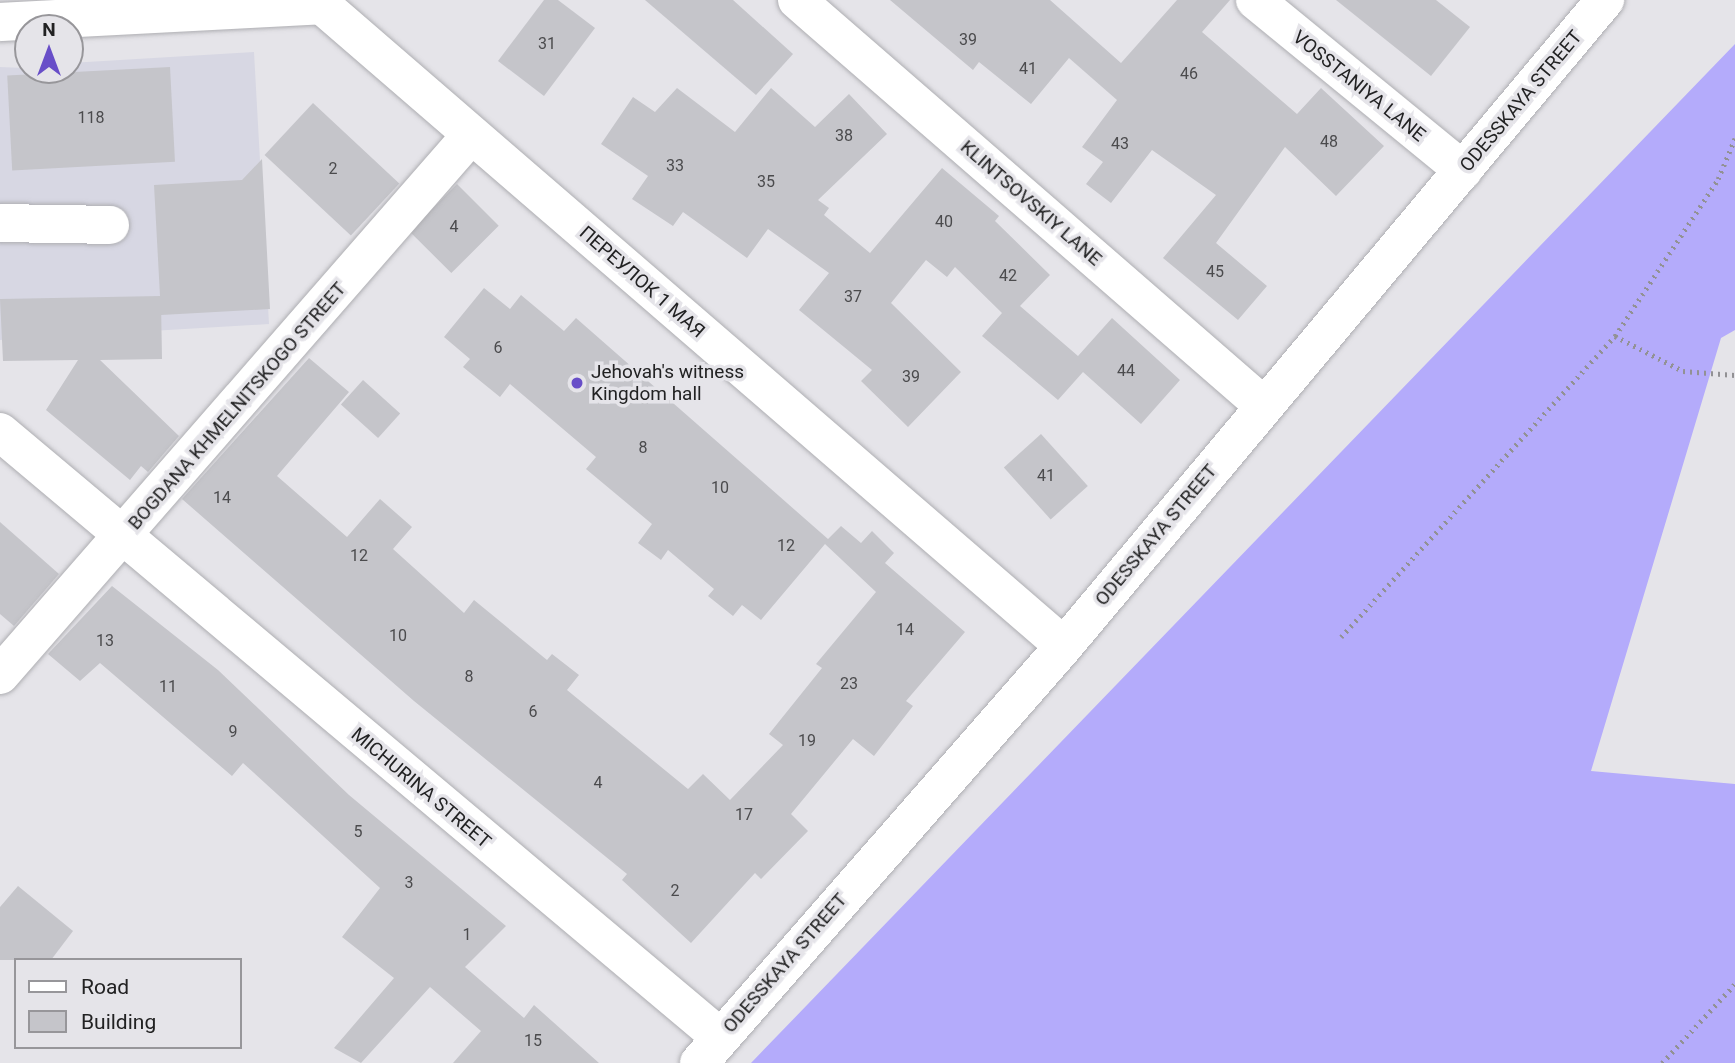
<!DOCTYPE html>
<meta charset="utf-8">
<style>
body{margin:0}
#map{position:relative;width:1735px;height:1063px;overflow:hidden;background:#e5e4e9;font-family:Roboto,sans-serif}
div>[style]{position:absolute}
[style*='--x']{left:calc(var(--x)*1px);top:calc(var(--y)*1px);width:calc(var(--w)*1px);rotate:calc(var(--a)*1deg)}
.built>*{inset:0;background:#d7d7e3}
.forest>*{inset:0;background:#b4abfb}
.building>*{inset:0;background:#c5c5ca;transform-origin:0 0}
.path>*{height:4.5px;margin-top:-2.25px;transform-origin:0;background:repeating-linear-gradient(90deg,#929194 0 2px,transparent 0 7px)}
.roads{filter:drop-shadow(0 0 2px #aeaeb2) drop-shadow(0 0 2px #aeaeb2)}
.minor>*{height:38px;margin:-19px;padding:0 19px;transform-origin:19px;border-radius:19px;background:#fff}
.dots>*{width:19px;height:19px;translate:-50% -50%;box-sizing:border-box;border:4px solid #e5e4e9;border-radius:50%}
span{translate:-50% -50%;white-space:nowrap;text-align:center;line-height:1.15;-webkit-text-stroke:7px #e5e4e9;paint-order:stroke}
.number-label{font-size:16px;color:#4b4b4d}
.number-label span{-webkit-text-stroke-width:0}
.street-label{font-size:19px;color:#222223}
.poi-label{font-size:19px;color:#222223}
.left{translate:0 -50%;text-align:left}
.legend{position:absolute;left:14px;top:958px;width:228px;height:91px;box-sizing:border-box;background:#e5e4e9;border:2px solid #97969a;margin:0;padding:9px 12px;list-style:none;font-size:21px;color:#222223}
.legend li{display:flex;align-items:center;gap:14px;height:35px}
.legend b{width:35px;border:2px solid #97969a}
.north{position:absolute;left:14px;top:14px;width:70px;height:70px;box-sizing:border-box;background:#e5e4e9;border:2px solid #97969a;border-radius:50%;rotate:0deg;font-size:19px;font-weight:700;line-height:28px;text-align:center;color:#222223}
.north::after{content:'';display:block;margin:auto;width:24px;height:32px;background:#684ec8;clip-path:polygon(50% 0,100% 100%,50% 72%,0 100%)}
</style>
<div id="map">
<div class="built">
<i style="clip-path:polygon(254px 52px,269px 324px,0 340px,0 67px,70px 70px,70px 63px)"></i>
</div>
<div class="forest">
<i style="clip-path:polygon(1735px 44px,1735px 330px,1721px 338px,1591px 771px,1735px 784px,1735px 1063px,751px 1063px)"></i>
</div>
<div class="building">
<i style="clip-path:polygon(544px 0,558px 0,595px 28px,544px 96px,498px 61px)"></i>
<i style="clip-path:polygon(645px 0,733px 0,793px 54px,756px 95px)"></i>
<i style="clip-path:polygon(890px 0,1050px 0,1121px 63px,1177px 0,1230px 0,1202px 32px,1297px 114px,1321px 88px,1384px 146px,1336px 196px,1285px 147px,1216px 243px,1267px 286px,1238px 320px,1163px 258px,1216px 195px,1152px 150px,1111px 203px,1086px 184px,1103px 162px,1082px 147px,1117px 100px,1069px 58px,1031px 104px,979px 62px,973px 70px)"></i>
<i style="clip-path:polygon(1336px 0,1436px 0,1470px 27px,1431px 76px)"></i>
<i style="left:170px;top:67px;width:95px;height:163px;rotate:87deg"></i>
<i style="clip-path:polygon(677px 88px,735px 132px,771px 88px,815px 127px,849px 94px,887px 134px,818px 200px,829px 208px,824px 215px,870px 253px,942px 168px,999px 216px,995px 221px,1050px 275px,1020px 306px,1078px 356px,1112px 318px,1180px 380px,1141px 424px,1083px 372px,1058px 400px,982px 336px,1002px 313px,955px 267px,947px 277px,926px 260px,891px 303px,961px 372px,908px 427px,861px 381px,872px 370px,799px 310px,829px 273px,768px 229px,747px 258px,683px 212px,673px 226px,632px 199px,648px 176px,601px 144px,633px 97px,655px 112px)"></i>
<i style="left:313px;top:103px;width:118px;height:71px;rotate:43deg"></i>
<i style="clip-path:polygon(262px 159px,270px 309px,161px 315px,161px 301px,162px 359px,100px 360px,179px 436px,148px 472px,141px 466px,130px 480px,46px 410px,78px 360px,3px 361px,0 299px,160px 296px,154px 185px,242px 180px)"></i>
<i style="left:457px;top:184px;width:59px;height:67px;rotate:45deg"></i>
<i style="clip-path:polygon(484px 288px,510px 309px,521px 295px,564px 331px,576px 318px,828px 539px,841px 526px,861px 543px,872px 531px,894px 553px,885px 563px,965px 632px,906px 701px,913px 706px,874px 756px,853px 739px,791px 814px,808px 831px,761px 879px,755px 873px,691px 943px,622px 880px,627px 874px,414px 701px,182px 499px,309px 358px,349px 392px,277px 476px,347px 537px,380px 499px,412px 527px,393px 549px,464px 613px,474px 600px,547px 660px,552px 654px,579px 675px,567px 690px,688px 789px,703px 774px,730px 800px,783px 745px,769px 734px,822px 668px,816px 664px,876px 592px,825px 544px,761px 620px,742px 605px,733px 616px,708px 596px,714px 589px,668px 550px,661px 560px,638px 543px,652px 524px,586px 469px,596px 457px,510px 384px,500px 397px,463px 367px,470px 359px,444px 337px)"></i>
<i style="left:363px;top:380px;width:50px;height:33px;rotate:42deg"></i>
<i style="left:1041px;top:434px;width:70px;height:50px;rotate:48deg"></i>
<i style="clip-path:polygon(0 522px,59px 574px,14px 626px,0 614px)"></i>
<i style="clip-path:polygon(112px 586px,218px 670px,349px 795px,506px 926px,465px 967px,524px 1018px,534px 1005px,599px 1063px,453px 1063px,481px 1031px,430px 987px,361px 1063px,334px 1048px,394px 978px,342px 937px,380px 888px,243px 763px,232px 776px,100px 663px,80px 681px,48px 654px)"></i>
<i style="clip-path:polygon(18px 886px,73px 931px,51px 960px,0 960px,0 907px)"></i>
</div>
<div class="path">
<i style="--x:1615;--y:336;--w:76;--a:27.2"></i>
<i style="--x:1683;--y:371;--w:52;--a:4.4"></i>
<i style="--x:1341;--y:637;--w:407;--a:-47.7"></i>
<i style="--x:1615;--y:336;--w:188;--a:-56.7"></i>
<i style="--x:1718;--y:179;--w:44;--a:-67.5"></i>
<i style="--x:1662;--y:1063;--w:108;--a:-47.3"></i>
</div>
<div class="roads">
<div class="minor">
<i style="--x:316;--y:0;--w:988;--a:40.82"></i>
<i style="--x:797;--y:0;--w:619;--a:41"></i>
<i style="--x:1255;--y:0;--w:269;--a:39.3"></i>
<i style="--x:0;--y:22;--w:322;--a:-3"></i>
<i style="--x:0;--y:223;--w:110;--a:1"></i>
<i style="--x:0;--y:432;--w:940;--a:40.04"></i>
<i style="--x:0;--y:675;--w:717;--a:-48.9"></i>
<i style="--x:699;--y:1063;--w:554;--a:-48.8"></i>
<i style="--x:1064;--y:646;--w:843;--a:-50.06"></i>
</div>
</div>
<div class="dots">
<i style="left:577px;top:383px;background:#684ec8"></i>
</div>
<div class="number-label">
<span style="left:968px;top:40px">39</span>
<span style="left:547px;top:44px">31</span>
<span style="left:1028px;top:69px">41</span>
<span style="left:1189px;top:74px">46</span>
<span style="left:91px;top:118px">118</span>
<span style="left:844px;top:136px">38</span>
<span style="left:1329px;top:142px">48</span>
<span style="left:1120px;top:144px">43</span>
<span style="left:675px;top:166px">33</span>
<span style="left:333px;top:169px">2</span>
<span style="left:766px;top:182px">35</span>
<span style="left:944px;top:222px">40</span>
<span style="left:454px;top:227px">4</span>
<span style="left:1215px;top:272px">45</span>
<span style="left:1008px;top:276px">42</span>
<span style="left:853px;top:297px">37</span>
<span style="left:498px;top:348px">6</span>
<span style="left:1126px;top:371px">44</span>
<span style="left:911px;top:377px">39</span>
<span style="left:643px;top:448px">8</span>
<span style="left:1046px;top:476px">41</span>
<span style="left:720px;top:488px">10</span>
<span style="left:222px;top:498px">14</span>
<span style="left:786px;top:546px">12</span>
<span style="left:359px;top:556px">12</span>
<span style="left:905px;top:630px">14</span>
<span style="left:398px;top:636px">10</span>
<span style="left:105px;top:641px">13</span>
<span style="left:469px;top:677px">8</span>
<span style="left:849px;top:684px">23</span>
<span style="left:168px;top:687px">11</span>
<span style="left:533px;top:712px">6</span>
<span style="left:233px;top:732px">9</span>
<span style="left:807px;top:741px">19</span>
<span style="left:598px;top:783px">4</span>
<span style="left:744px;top:815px">17</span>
<span style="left:358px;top:832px">5</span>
<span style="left:409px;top:883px">3</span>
<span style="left:675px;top:891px">2</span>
<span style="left:467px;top:935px">1</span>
<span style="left:533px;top:1041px">15</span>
</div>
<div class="street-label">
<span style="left:1359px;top:86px;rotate:39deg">VOSSTANIYA LANE</span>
<span style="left:1521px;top:101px;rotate:-50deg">ODESSKAYA STREET</span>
<span style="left:1031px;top:203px;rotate:41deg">KLINTSOVSKIY LANE</span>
<span style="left:642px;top:282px;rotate:41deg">ПЕРЕУЛОК 1 МАЯ</span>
<span style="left:237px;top:406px;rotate:-49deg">BOGDANA KHMELNITSKOGO STREET</span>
<span style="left:1156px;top:535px;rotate:-50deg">ODESSKAYA STREET</span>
<span style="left:421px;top:788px;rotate:40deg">MICHURINA STREET</span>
<span style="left:785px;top:963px;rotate:-49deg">ODESSKAYA STREET</span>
</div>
<div class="poi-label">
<span class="left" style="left:591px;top:383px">Jehovah's witness<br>Kingdom hall</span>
</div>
<ul class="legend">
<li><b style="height:9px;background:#fff"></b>Road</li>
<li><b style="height:19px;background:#c5c5ca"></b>Building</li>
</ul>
<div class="north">N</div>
</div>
